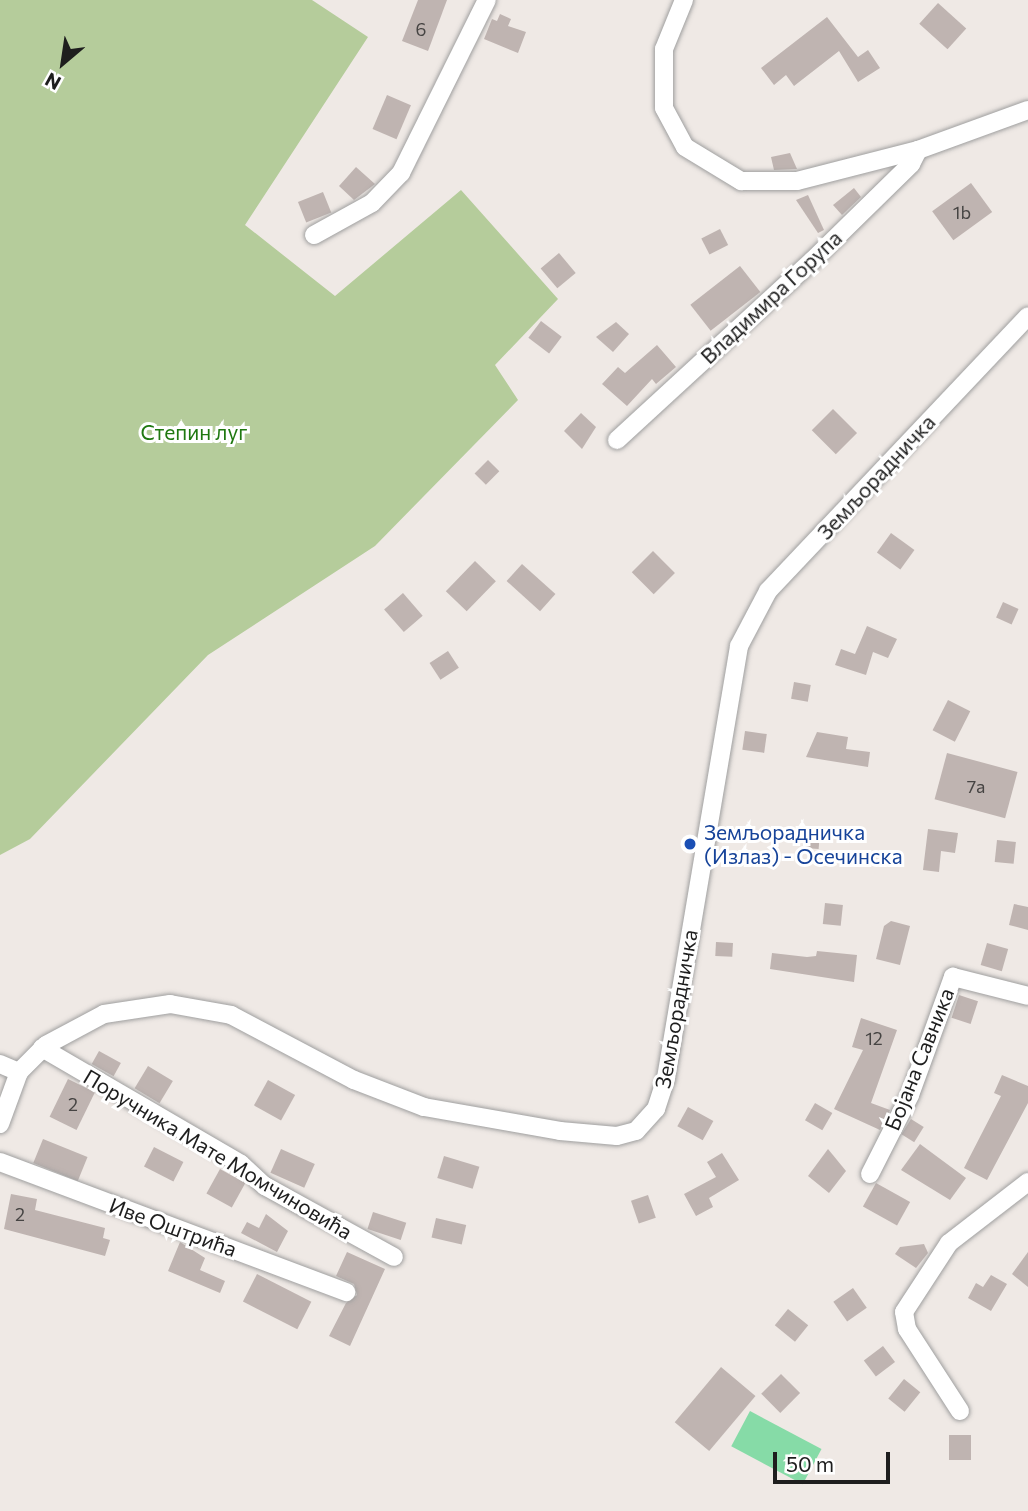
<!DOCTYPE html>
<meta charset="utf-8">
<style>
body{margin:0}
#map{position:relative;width:1028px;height:1511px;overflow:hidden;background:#efe9e5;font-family:Commissioner,sans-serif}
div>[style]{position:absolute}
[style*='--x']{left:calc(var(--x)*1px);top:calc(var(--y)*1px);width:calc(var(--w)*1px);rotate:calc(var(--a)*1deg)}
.forest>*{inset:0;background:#b5cc9b}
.pitch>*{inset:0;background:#86dba7;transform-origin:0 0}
.building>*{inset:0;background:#bfb4b1;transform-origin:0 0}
.roads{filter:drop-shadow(0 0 2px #9f9f9f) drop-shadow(0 0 2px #9f9f9f)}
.minor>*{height:18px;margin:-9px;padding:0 9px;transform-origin:9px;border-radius:9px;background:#fff}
.dots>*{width:19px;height:19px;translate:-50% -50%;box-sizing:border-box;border:4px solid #fff;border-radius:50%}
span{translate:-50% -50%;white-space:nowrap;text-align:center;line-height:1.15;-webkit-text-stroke:6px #fff;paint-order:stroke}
.number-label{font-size:18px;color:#464443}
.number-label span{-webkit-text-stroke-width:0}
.street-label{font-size:21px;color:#1e1e1e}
.park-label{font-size:21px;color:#1f7810}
.transit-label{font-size:21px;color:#164399}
.left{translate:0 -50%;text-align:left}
.north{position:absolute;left:28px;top:28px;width:70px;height:70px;-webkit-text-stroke:5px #fff;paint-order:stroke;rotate:209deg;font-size:19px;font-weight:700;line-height:28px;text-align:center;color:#1e1e1e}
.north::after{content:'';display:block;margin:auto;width:24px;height:32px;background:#1e1e1e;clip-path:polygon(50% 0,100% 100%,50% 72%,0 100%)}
.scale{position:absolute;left:773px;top:1452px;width:117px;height:32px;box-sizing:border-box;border:4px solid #1e1e1e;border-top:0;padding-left:9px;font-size:21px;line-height:24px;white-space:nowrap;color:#1e1e1e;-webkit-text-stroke:5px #fff;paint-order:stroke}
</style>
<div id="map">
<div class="forest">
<i style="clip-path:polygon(0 0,312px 0,368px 37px,245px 225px,335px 296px,461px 190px,558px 299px,495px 365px,518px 400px,375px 546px,208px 655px,30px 839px,0 855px)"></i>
</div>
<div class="pitch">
<i style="left:750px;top:1411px;width:81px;height:40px;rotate:28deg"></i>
</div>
<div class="building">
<i style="clip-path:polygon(418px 0,447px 0,428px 51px,402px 41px)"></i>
<i style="left:938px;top:3px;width:38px;height:28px;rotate:42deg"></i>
<i style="clip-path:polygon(500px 14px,511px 19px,508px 26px,526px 32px,518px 53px,484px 39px,492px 19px,497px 21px)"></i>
<i style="clip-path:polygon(827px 17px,858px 57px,868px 50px,880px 68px,858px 82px,839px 51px,794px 86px,786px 75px,774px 85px,761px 68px)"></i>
<i style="left:387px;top:95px;width:26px;height:37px;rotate:23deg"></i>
<i style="clip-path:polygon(790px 153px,797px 169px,774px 170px,771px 157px)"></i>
<i style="clip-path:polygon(356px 167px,375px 184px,354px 200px,339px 186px)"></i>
<i style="left:971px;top:183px;width:36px;height:48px;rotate:54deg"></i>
<i style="clip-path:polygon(854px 188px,861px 197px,842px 215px,833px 205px)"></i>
<i style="left:323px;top:192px;width:22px;height:27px;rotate:68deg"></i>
<i style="clip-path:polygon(808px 195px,824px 230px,818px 233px,796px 200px)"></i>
<i style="left:720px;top:229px;width:18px;height:21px;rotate:63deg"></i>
<i style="left:559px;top:253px;width:26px;height:24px;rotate:50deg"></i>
<i style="left:740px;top:266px;width:33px;height:63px;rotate:52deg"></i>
<i style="left:541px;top:321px;width:26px;height:21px;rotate:37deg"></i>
<i style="clip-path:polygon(616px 322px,629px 334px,613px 352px,596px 337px)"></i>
<i style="clip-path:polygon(657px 345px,676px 367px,656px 384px,652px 379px,627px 406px,602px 384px,618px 367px,625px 373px)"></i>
<i style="left:833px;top:409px;width:34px;height:30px;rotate:45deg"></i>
<i style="clip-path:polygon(581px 413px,596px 427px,582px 449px,564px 431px)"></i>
<i style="left:488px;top:460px;width:16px;height:19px;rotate:45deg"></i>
<i style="left:891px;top:533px;width:29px;height:24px;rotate:36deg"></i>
<i style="left:653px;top:551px;width:31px;height:30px;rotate:45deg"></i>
<i style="left:475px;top:561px;width:29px;height:42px;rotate:44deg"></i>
<i style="left:522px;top:564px;width:45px;height:23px;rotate:42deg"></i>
<i style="left:403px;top:593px;width:30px;height:25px;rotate:49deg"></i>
<i style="left:1003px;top:602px;width:17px;height:17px;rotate:24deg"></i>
<i style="clip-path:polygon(867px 626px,897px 639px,888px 658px,873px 652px,866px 675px,835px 665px,841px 649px,855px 654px)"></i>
<i style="left:448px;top:651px;width:20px;height:22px;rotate:57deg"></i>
<i style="left:794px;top:682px;width:17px;height:17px;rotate:10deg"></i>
<i style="left:948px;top:700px;width:25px;height:34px;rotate:27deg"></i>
<i style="left:745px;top:731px;width:22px;height:19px;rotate:8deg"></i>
<i style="clip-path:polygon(817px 732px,848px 737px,846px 749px,870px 752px,868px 767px,806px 757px)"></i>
<i style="left:947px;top:753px;width:73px;height:48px;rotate:15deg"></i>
<i style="left:806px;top:829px;width:14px;height:19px;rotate:4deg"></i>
<i style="clip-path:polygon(928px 829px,958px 833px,955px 853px,941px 851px,939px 872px,923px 870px)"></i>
<i style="left:997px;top:840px;width:19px;height:22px;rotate:6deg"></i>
<i style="left:825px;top:903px;width:18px;height:21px;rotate:6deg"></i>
<i style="clip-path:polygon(1014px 904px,1028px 907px,1028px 930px,1009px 925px)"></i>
<i style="clip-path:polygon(891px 921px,910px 926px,900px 965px,876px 959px,884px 926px)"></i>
<i style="left:716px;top:942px;width:17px;height:14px;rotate:3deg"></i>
<i style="left:987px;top:943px;width:22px;height:23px;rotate:16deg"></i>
<i style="clip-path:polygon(817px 951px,857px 955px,854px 982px,770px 969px,772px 953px,807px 957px,816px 956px)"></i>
<i style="left:959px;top:995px;width:20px;height:24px;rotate:18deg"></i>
<i style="clip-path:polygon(861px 1018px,897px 1030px,871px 1103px,890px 1110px,880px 1130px,834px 1109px,863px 1050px,852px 1047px)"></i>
<i style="left:99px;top:1051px;width:25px;height:15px;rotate:29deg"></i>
<i style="left:148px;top:1066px;width:29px;height:26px;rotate:31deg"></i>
<i style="clip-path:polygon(1002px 1075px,1028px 1086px,1028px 1103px,987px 1180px,964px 1168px,1001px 1096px,994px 1093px)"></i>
<i style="left:68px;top:1079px;width:30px;height:42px;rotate:26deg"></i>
<i style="left:268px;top:1080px;width:31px;height:29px;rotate:29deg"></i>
<i style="left:815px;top:1103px;width:20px;height:20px;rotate:30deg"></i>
<i style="left:688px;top:1107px;width:29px;height:22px;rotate:29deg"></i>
<i style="left:911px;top:1119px;width:15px;height:18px;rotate:32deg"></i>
<i style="left:43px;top:1139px;width:48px;height:26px;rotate:22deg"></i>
<i style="clip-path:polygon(920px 1144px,966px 1178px,950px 1200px,901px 1170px)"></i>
<i style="left:154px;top:1147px;width:33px;height:22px;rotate:27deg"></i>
<i style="left:281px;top:1149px;width:37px;height:26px;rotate:24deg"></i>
<i style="clip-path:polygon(828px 1149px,846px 1171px,829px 1193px,808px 1176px)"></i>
<i style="clip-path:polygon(722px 1153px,739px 1180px,709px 1198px,713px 1207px,696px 1216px,684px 1194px,716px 1177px,707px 1162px)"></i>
<i style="left:444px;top:1156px;width:37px;height:23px;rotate:17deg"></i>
<i style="left:220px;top:1169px;width:29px;height:28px;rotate:29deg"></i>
<i style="left:876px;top:1183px;width:39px;height:27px;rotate:29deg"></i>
<i style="clip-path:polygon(11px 1194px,37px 1199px,35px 1210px,105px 1228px,103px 1238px,110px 1240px,105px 1256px,4px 1229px)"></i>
<i style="left:648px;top:1195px;width:24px;height:18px;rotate:71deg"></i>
<i style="left:373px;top:1212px;width:35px;height:18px;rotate:18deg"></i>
<i style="clip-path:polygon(266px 1214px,288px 1231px,277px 1252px,241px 1233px,247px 1222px,259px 1228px)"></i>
<i style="left:436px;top:1218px;width:31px;height:20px;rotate:13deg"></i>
<i style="clip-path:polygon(180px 1242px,205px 1258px,200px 1270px,225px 1281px,220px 1293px,168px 1271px)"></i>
<i style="clip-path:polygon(924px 1244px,928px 1253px,916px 1268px,895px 1254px,900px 1247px)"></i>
<i style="clip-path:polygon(347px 1252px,385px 1269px,350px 1346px,329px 1336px,346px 1303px,357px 1295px,354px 1284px,336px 1276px)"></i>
<i style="clip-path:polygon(1028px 1252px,1028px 1287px,1012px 1274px)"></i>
<i style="left:257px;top:1274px;width:61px;height:31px;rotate:27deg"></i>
<i style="clip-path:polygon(991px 1275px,1007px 1284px,991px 1311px,968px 1298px,976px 1283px,983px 1287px)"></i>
<i style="left:853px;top:1288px;width:24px;height:24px;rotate:55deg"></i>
<i style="left:788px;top:1309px;width:26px;height:21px;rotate:39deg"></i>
<i style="left:883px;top:1346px;width:20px;height:24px;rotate:53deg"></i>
<i style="left:721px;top:1367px;width:45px;height:72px;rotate:40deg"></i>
<i style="left:781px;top:1374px;width:27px;height:28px;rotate:45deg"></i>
<i style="left:904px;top:1379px;width:21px;height:25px;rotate:39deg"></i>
<i style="left:949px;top:1435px;width:22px;height:25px"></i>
</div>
<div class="roads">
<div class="minor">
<i style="--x:684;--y:0;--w:53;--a:112.2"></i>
<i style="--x:664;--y:49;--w:59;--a:90"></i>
<i style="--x:664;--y:108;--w:44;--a:61.7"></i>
<i style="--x:685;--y:147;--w:66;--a:31.3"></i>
<i style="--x:741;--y:181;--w:56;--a:0"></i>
<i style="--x:797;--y:181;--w:125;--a:-14.4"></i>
<i style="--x:918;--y:150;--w:117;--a:-20"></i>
<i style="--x:314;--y:235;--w:66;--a:-28.9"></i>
<i style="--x:372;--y:203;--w:42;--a:-46"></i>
<i style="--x:401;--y:173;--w:193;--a:-63.6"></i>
<i style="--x:617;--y:440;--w:265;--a:-42.6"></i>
<i style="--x:812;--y:261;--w:139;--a:-44.4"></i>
<i style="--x:911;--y:164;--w:16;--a:-63"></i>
<i style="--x:42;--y:1048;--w:230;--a:30.2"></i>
<i style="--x:241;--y:1164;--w:33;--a:43"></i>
<i style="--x:265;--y:1186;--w:147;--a:28.8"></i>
<i style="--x:0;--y:1064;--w:21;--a:23"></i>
<i style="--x:0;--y:1124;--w:55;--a:-69.9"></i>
<i style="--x:19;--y:1072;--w:38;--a:-45"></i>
<i style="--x:46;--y:1045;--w:66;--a:-28.1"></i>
<i style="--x:104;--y:1014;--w:67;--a:-8.6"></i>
<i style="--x:170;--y:1004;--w:62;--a:10.2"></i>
<i style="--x:231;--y:1015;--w:139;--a:27.9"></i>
<i style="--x:354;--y:1080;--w:75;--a:21.1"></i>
<i style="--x:424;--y:1107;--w:138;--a:10"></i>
<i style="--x:560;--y:1131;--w:57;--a:5"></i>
<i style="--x:617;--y:1136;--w:20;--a:-15"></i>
<i style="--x:636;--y:1131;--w:30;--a:-48"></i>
<i style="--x:656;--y:1109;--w:33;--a:-72"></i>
<i style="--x:666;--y:1078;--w:438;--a:-80.4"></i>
<i style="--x:739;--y:646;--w:62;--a:-62.2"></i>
<i style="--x:768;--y:591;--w:378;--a:-46.6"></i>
<i style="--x:0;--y:1162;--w:370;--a:20.6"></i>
<i style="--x:870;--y:1174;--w:89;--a:-63.1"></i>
<i style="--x:910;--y:1095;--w:126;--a:-70"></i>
<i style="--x:953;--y:977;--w:77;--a:14.2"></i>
<i style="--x:960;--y:1411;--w:98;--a:-122.9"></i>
<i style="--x:907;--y:1329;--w:17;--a:-100"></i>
<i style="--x:904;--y:1312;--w:82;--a:-56.9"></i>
<i style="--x:949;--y:1243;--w:100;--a:-37.7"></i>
</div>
</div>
<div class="dots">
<i style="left:690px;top:844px;background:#1a4fb4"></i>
</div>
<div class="number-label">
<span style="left:421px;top:29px">6</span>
<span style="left:962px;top:212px">1b</span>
<span style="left:976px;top:786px">7a</span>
<span style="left:874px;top:1038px">12</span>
<span style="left:73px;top:1104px">2</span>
<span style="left:20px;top:1214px">2</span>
</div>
<div class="street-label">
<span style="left:771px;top:297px;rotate:-43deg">Владимира Горупа</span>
<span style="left:876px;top:477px;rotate:-47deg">Земљорадничка</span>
<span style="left:676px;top:1009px;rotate:-80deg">Земљорадничка</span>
<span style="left:919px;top:1059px;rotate:-68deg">Бојана Савника</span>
<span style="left:218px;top:1154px;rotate:31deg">Поручника Мате Момчиновића</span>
<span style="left:173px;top:1227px;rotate:20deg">Иве Оштрића</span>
</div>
<div class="park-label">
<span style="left:194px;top:432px">Степин луг</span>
</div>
<div class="transit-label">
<span class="left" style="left:704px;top:844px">Земљорадничка<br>(Излаз) - Осечинска</span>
</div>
<div class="north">N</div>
<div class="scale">50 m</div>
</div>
